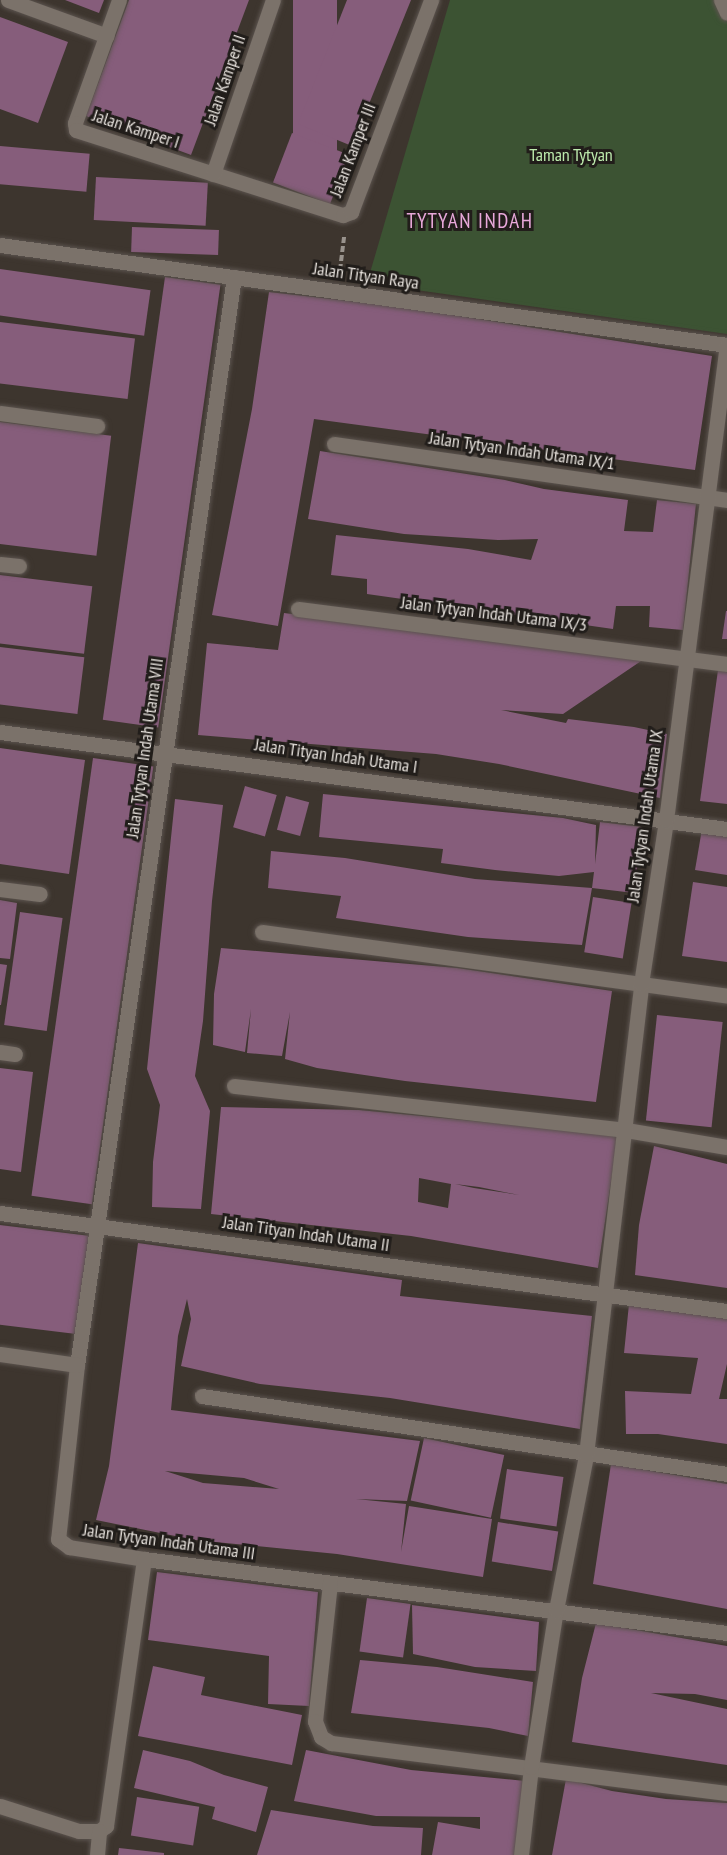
<!DOCTYPE html>
<style>
body{margin:0}
#map{position:relative;width:727px;height:1855px;overflow:hidden;background:#3d352e;font-family:"PT Sans Narrow",sans-serif}
div>[style]{position:absolute}
[style*='--x']{left:calc(var(--x)*1px);top:calc(var(--y)*1px);width:calc(var(--w)*1px);rotate:calc(var(--a)*1deg)}
.green>*{inset:0;background:#3c5333}
.building>*{inset:0;background:#865d7b;transform-origin:0 0}
.path>*{height:4px;margin-top:-2px;transform-origin:0;background:repeating-linear-gradient(90deg,#99938d 0 6px,transparent 0 9px)}
.roads{filter:drop-shadow(0 0 2px #5b534e) drop-shadow(0 0 2px #5b534e)}
.street>*{height:15px;margin:-7.5px;padding:0 7.5px;transform-origin:7.5px;border-radius:7.5px;background:#7b726a}
span{translate:-50% -50%;white-space:nowrap;text-align:center;line-height:1.15;-webkit-text-stroke:6px #211d1a;paint-order:stroke}
.street-label{font-size:18px;color:#e7e2dd}
.park-label{font-size:18px;color:#bdebad}
.quarter-label{font-size:21px;color:#e8a8da;letter-spacing:1.5px}
</style>
<div id="map">
<div class="green">
<i style="clip-path:polygon(450px 0,727px 0,727px 334px,367px 283px)"></i>
</div>
<div class="building">
<i style="clip-path:polygon(65px 0,104px 0,99px 13px)"></i>
<i style="clip-path:polygon(129px 0,249px 0,191px 155px,86px 116px)"></i>
<i style="left:293px;top:0;width:44px;height:189px"></i>
<i style="clip-path:polygon(347px 0,411px 0,352px 146px,298px 124px)"></i>
<i style="clip-path:polygon(0 17px,68px 42px,38px 123px,0 109px)"></i>
<i style="left:292px;top:133px;width:61px;height:53px;rotate:21deg"></i>
<i style="left:0;top:146px;width:90px;height:38px;rotate:5deg"></i>
<i style="left:96px;top:177px;width:112px;height:43px;rotate:3deg"></i>
<i style="left:132px;top:227px;width:87px;height:25px;rotate:2deg"></i>
<i style="left:0;top:269px;width:152px;height:46px;rotate:8deg"></i>
<i style="left:165px;top:277px;width:56px;height:447px;rotate:8deg"></i>
<i style="clip-path:polygon(269px 292px,402px 307px,712px 356px,695px 470px,314px 419px,278px 626px,212px 615px,252px 409px)"></i>
<i style="left:0;top:322px;width:136px;height:61px;rotate:7deg"></i>
<i style="left:0;top:422px;width:112px;height:121px;rotate:7deg"></i>
<i style="clip-path:polygon(320px 451px,505px 480px,544px 489px,628px 500px,624px 531px,653px 532px,657px 500px,696px 504px,683px 630px,649px 627px,650px 606px,616px 606px,613px 629px,367px 594px,367px 579px,331px 575px,336px 535px,468px 549px,531px 560px,538px 539px,498px 540px,404px 534px,308px 519px)"></i>
<i style="left:0;top:575px;width:93px;height:68px;rotate:7deg"></i>
<i style="clip-path:polygon(726px 611px,727px 611px,727px 639px,722px 639px)"></i>
<i style="clip-path:polygon(284px 613px,644px 659px,563px 714px,501px 710px,566px 723px,568px 719px,634px 727px,667px 734px,660px 798px,499px 764px,436px 754px,198px 735px,207px 643px,278px 650px)"></i>
<i style="left:0;top:647px;width:85px;height:57px;rotate:7deg"></i>
<i style="clip-path:polygon(718px 670px,727px 672px,727px 804px,700px 801px)"></i>
<i style="clip-path:polygon(0 748px,85px 760px,69px 874px,0 864px)"></i>
<i style="left:93px;top:758px;width:61px;height:442px;rotate:8deg"></i>
<i style="left:245px;top:786px;width:33px;height:43px;rotate:16deg"></i>
<i style="clip-path:polygon(323px 794px,563px 818px,596px 825px,595px 864px,600px 822px,642px 827px,634px 893px,592px 888px,582px 945px,468px 937px,336px 918px,341px 896px,268px 888px,271px 851px,345px 858px,475px 879px,592px 888px,594px 872px,559px 876px,495px 870px,441px 863px,443px 849px,319px 837px)"></i>
<i style="left:286px;top:796px;width:24px;height:35px;rotate:15deg"></i>
<i style="clip-path:polygon(175px 799px,223px 805px,212px 901px,203px 1021px,195px 1076px,210px 1111px,201px 1209px,152px 1207px,153px 1162px,160px 1105px,147px 1069px)"></i>
<i style="clip-path:polygon(702px 829px,727px 833px,727px 875px,695px 870px)"></i>
<i style="clip-path:polygon(693px 882px,727px 887px,727px 962px,682px 956px)"></i>
<i style="left:593px;top:897px;width:39px;height:56px;rotate:9deg"></i>
<i style="clip-path:polygon(0 900px,17px 903px,10px 959px,0 958px)"></i>
<i style="left:20px;top:912px;width:43px;height:114px;rotate:8deg"></i>
<i style="clip-path:polygon(221px 948px,457px 968px,612px 991px,596px 1102px,405px 1081px,317px 1068px,285px 1059px,290px 1012px,282px 1056px,247px 1053px,251px 1009px,245px 1052px,213px 1045px,214px 994px)"></i>
<i style="clip-path:polygon(0 964px,7px 965px,1px 1005px,0 1005px)"></i>
<i style="left:657px;top:1015px;width:66px;height:106px;rotate:6deg"></i>
<i style="clip-path:polygon(0 1068px,33px 1072px,21px 1172px,0 1169px)"></i>
<i style="clip-path:polygon(evenodd,221px 1107px,359px 1110px,618px 1135px,598px 1268px,411px 1236px,211px 1214px,221px 1107px,419px 1178px,451px 1184px,448px 1208px,418px 1202px,419px 1178px,221px 1107px,455px 1184px,479px 1187px,519px 1195px,474px 1188px,455px 1184px)"></i>
<i style="clip-path:polygon(654px 1146px,727px 1164px,727px 1288px,635px 1275px,639px 1225px)"></i>
<i style="left:0;top:1225px;width:91px;height:99px;rotate:7deg"></i>
<i style="clip-path:polygon(evenodd,138px 1243px,402px 1280px,400px 1296px,592px 1316px,580px 1429px,390px 1398px,260px 1384px,181px 1366px,191px 1319px,187px 1299px,178px 1336px,171px 1410px,420px 1441px,407px 1501px,356px 1499px,406px 1504px,401px 1552px,409px 1506px,492px 1519px,483px 1577px,337px 1554px,195px 1540px,96px 1520px,109px 1466px,138px 1243px,165px 1471px,244px 1478px,279px 1489px,203px 1483px,165px 1471px)"></i>
<i style="clip-path:polygon(629px 1304px,727px 1314px,727px 1364px,719px 1399px,727px 1399px,727px 1444px,658px 1434px,626px 1434px,625px 1391px,691px 1394px,698px 1358px,624px 1353px)"></i>
<i style="left:424px;top:1438px;width:82px;height:64px;rotate:12deg"></i>
<i style="clip-path:polygon(611px 1464px,727px 1484px,727px 1609px,593px 1584px)"></i>
<i style="left:507px;top:1469px;width:57px;height:50px;rotate:8deg"></i>
<i style="left:498px;top:1522px;width:61px;height:40px;rotate:9deg"></i>
<i style="clip-path:polygon(157px 1572px,318px 1592px,309px 1706px,268px 1704px,269px 1656px,148px 1640px)"></i>
<i style="left:367px;top:1598px;width:44px;height:54px;rotate:8deg"></i>
<i style="clip-path:polygon(412px 1605px,539px 1622px,536px 1671px,475px 1667px,413px 1654px)"></i>
<i style="clip-path:polygon(596px 1623px,727px 1646px,727px 1700px,695px 1694px,651px 1693px,727px 1709px,727px 1765px,572px 1742px,582px 1678px)"></i>
<i style="clip-path:polygon(360px 1660px,437px 1667px,533px 1682px,528px 1736px,489px 1728px,351px 1713px)"></i>
<i style="clip-path:polygon(153px 1666px,205px 1677px,201px 1695px,302px 1715px,292px 1765px,138px 1736px)"></i>
<i style="clip-path:polygon(143px 1750px,190px 1761px,224px 1775px,268px 1787px,256px 1832px,212px 1819px,215px 1807px,134px 1788px)"></i>
<i style="clip-path:polygon(306px 1750px,411px 1770px,525px 1781px,518px 1855px,432px 1855px,438px 1822px,480px 1829px,480px 1817px,376px 1816px,294px 1801px)"></i>
<i style="clip-path:polygon(566px 1779px,612px 1791px,666px 1799px,727px 1803px,727px 1855px,552px 1855px)"></i>
<i style="left:137px;top:1797px;width:63px;height:39px;rotate:9deg"></i>
<i style="clip-path:polygon(271px 1810px,373px 1826px,423px 1828px,421px 1855px,257px 1855px)"></i>
<i style="clip-path:polygon(119px 1848px,164px 1853px,164px 1855px,118px 1855px)"></i>
</div>
<div class="path">
<i style="--x:340;--y:270;--w:34;--a:-83"></i>
</div>
<div class="roads">
<div class="street">
<i style="--x:8;--y:0;--w:105;--a:20"></i>
<i style="--x:119;--y:0;--w:131;--a:109.7"></i>
<i style="--x:75;--y:123;--w:7;--a:82"></i>
<i style="--x:76;--y:130;--w:280;--a:17.7"></i>
<i style="--x:343;--y:215;--w:9;--a:-21"></i>
<i style="--x:351;--y:212;--w:227;--a:-69.3"></i>
<i style="--x:721;--y:0;--w:14;--a:65"></i>
<i style="--x:213;--y:174;--w:184;--a:-71"></i>
<i style="--x:0;--y:245;--w:734;--a:7.83"></i>
<i style="--x:234;--y:277;--w:1099;--a:98.21"></i>
<i style="--x:77;--y:1365;--w:175;--a:96.2"></i>
<i style="--x:58;--y:1539;--w:14;--a:36"></i>
<i style="--x:69;--y:1547;--w:76;--a:9.1"></i>
<i style="--x:144;--y:1559;--w:588;--a:7.23"></i>
<i style="--x:0;--y:413;--w:98;--a:7.6"></i>
<i style="--x:334;--y:444;--w:397;--a:8.1"></i>
<i style="--x:0;--y:564;--w:19;--a:6"></i>
<i style="--x:298;--y:609;--w:433;--a:7.3"></i>
<i style="--x:0;--y:732;--w:733;--a:7.6"></i>
<i style="--x:0;--y:889;--w:40;--a:7.1"></i>
<i style="--x:262;--y:932;--w:469;--a:7.8"></i>
<i style="--x:0;--y:1052;--w:15;--a:8"></i>
<i style="--x:234;--y:1086;--w:394;--a:6.4"></i>
<i style="--x:626;--y:1130;--w:102;--a:9.6"></i>
<i style="--x:0;--y:1213;--w:734;--a:7.68"></i>
<i style="--x:0;--y:1354;--w:78;--a:8.1"></i>
<i style="--x:202;--y:1396;--w:531;--a:8.45"></i>
<i style="--x:330;--y:1583;--w:139;--a:96.2"></i>
<i style="--x:315;--y:1721;--w:17;--a:69"></i>
<i style="--x:321;--y:1737;--w:12;--a:31"></i>
<i style="--x:331;--y:1743;--w:399;--a:7.2"></i>
<i style="--x:0;--y:1806;--w:83;--a:17.6"></i>
<i style="--x:79;--y:1831;--w:20;--a:0"></i>
<i style="--x:99;--y:1831;--w:9;--a:-36"></i>
<i style="--x:106;--y:1826;--w:270;--a:-81.9"></i>
<i style="--x:97;--y:1855;--w:24;--a:-85"></i>
<i style="--x:521;--y:1855;--w:89;--a:-83.5"></i>
<i style="--x:531;--y:1767;--w:159;--a:-81"></i>
<i style="--x:556;--y:1610;--w:158;--a:-79"></i>
<i style="--x:586;--y:1455;--w:474;--a:-83.3"></i>
<i style="--x:641;--y:984;--w:166;--a:-81.3"></i>
<i style="--x:666;--y:820;--w:479;--a:-82.7"></i>
</div>
</div>
<div class="street-label">
<span style="left:225px;top:80px;rotate:-71deg">Jalan Kamper II</span>
<span style="left:136px;top:129px;rotate:18deg">Jalan Kamper I</span>
<span style="left:353px;top:150px;rotate:-69deg">Jalan Kamper III</span>
<span style="left:366px;top:276px;rotate:8deg">Jalan Tityan Raya</span>
<span style="left:522px;top:451px;rotate:8deg">Jalan Tytyan Indah Utama IX/1</span>
<span style="left:494px;top:614px;rotate:7deg">Jalan Tytyan Indah Utama IX/3</span>
<span style="left:145px;top:748px;rotate:-82deg">Jalan Tytyan Indah Utama VIII</span>
<span style="left:336px;top:756px;rotate:8deg">Jalan Tityan Indah Utama I</span>
<span style="left:645px;top:816px;rotate:-82deg">Jalan Tytyan Indah Utama IX</span>
<span style="left:306px;top:1234px;rotate:8deg">Jalan Tityan Indah Utama II</span>
<span style="left:169px;top:1542px;rotate:8deg">Jalan Tytyan Indah Utama III</span>
</div>
<div class="park-label">
<span style="left:571px;top:155px">Taman Tytyan</span>
</div>
<div class="quarter-label">
<span style="left:470px;top:221px">TYTYAN INDAH</span>
</div>
</div>
